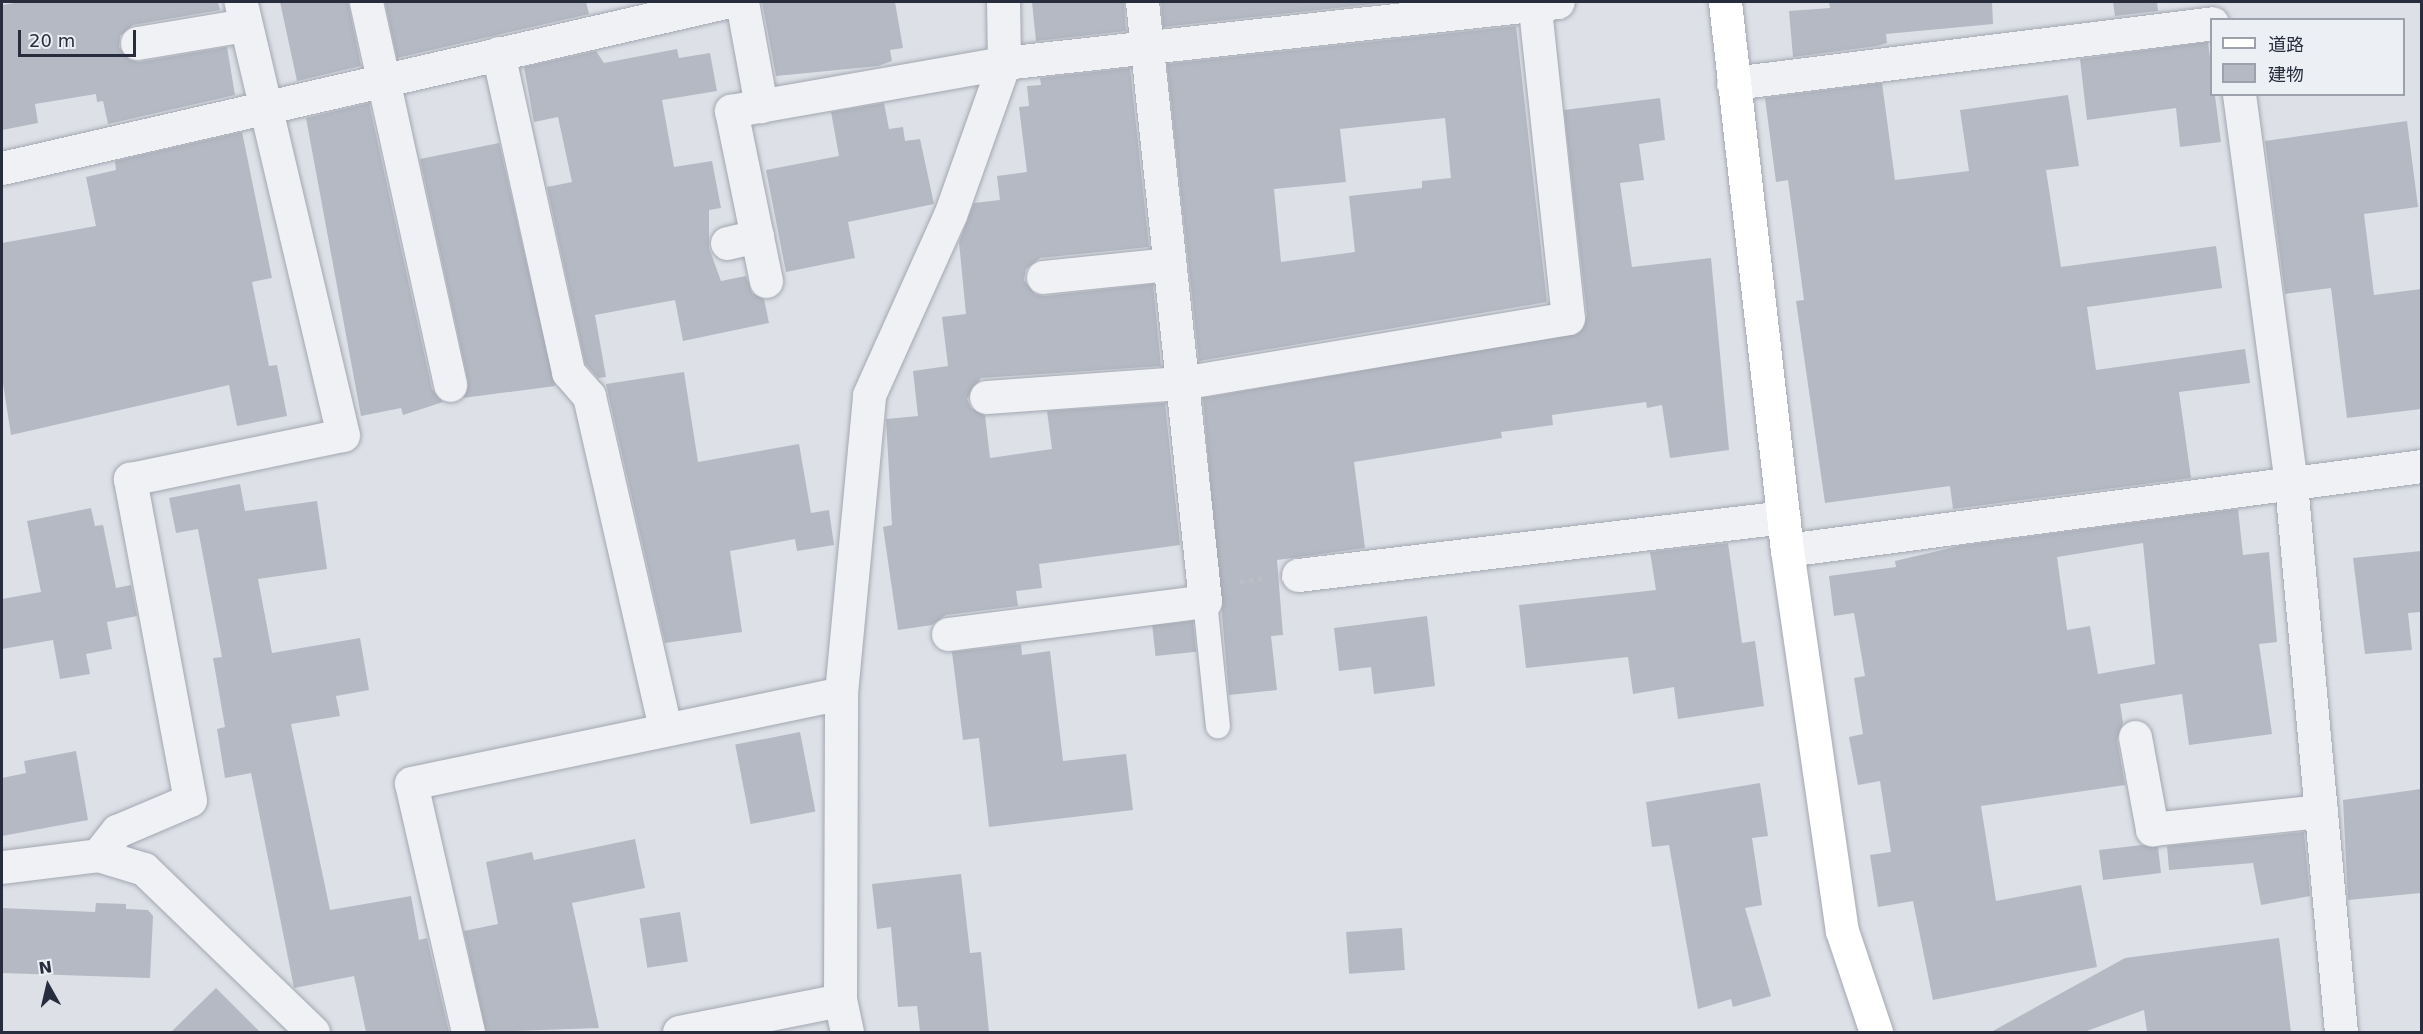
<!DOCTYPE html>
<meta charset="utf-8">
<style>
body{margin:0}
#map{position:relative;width:2423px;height:1034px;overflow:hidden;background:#dde0e7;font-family:"DejaVu Sans","Noto Sans JP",sans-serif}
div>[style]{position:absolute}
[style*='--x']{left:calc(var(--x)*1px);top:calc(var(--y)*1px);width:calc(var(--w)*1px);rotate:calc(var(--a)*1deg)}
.building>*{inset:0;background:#b4b9c3;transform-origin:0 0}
.path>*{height:4px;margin-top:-2px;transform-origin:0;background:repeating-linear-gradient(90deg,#bbbec5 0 4.5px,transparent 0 9px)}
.roads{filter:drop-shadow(0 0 2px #a3a7b1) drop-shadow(0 0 2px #a3a7b1)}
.lane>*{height:24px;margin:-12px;padding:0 12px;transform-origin:12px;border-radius:12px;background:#eff1f5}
.street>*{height:33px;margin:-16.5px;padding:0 16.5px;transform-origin:16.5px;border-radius:16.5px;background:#eff1f5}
.secondary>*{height:33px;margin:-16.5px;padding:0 16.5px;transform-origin:16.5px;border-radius:16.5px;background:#fff}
span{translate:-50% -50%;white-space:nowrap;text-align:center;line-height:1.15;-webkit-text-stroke:6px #eceff4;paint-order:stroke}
.frame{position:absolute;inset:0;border:3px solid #272d3d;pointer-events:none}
.legend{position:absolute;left:2210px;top:18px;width:195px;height:78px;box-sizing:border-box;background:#eceff4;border:2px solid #9da1ab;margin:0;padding:8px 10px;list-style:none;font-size:18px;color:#272d3d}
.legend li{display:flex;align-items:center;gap:12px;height:30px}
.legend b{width:30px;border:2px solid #9da1ab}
.north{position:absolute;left:18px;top:956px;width:60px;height:60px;-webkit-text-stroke:4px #eceff4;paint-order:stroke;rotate:352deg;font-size:16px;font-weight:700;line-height:24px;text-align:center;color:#272d3d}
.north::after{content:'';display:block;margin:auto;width:21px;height:27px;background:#272d3d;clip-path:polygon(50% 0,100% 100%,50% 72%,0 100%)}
.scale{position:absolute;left:18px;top:30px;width:118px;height:27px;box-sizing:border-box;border:3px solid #272d3d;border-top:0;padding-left:8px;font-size:18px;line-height:21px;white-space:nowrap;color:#272d3d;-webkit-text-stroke:4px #eceff4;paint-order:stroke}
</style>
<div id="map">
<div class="building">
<i style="clip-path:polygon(20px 2px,218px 2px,220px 10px,133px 25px,120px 36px,119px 47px,130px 60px,139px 62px,227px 47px,235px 95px,108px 124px,103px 101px,97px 102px,96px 94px,35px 104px,38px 123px,2px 130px,2px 5px)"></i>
<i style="clip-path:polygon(280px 2px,348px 2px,361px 66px,297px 81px)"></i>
<i style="clip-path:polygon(385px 2px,586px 2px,589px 14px,397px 58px)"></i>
<i style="clip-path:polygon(762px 2px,895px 2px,903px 48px,890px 50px,892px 61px,878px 66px,776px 76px)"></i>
<i style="clip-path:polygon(1032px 2px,1124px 2px,1126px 31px,1036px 41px)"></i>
<i style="clip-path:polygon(1161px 2px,1382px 2px,1382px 3px,1163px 27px)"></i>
<i style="clip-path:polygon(1829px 2px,1992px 2px,1993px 24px,1886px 34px,1887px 43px,1877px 46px,1793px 57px,1789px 11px,1830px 8px)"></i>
<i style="clip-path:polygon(2113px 2px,2157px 2px,2158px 11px,2115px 16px)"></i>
<i style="clip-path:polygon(evenodd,1516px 26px,1547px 302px,1199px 361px,1167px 64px,1516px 26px,1445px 118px,1451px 178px,1422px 181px,1422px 188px,1349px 196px,1355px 252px,1281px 262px,1274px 189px,1346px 182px,1340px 129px,1445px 118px)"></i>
<i style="clip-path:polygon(2208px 42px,2221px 142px,2180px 147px,2176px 108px,2087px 120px,2080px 59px)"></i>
<i style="clip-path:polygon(677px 49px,679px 58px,710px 53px,717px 91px,662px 100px,674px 167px,712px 161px,721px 208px,709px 210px,709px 248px,721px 281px,746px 276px,752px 293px,764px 299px,769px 323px,683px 341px,675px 300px,595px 315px,606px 377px,598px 378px,585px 363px,547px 187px,572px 182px,558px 117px,534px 122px,524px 67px,596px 51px,604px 63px)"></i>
<i style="clip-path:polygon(1130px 68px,1149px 247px,1040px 258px,1026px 269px,1024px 280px,1035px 294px,1044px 296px,1153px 284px,1161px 366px,981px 378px,967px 399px,971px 408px,985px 415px,990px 458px,1052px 449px,1047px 411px,1165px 403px,1180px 545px,1039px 564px,1042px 588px,1016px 591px,1018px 606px,946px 615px,932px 625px,898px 630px,883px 527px,892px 525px,886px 419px,918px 416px,913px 371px,948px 366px,942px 317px,966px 314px,959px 242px,974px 203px,1000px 200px,997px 176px,1027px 172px,1019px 107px,1029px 106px,1027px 86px,1041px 85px,1040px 78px)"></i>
<i style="clip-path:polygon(1882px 83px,1895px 180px,1969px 171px,1960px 110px,2068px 95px,2079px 166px,2046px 170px,2061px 267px,2216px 246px,2222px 288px,2087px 307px,2096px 370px,2245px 349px,2250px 383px,2179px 392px,2191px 478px,1953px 509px,1950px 486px,1825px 503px,1796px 301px,1804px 300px,1788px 180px,1776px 182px,1765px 98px)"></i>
<i style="clip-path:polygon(1660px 98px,1665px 140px,1639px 144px,1644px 180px,1620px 183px,1632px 267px,1711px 258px,1729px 450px,1670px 458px,1662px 405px,1647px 408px,1646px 402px,1552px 415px,1553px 425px,1501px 432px,1502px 438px,1354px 462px,1365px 548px,1277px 560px,1283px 635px,1271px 636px,1277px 690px,1229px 695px,1203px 398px,1579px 333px,1587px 316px,1564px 110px)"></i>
<i style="clip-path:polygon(369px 103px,432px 389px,443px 402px,403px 415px,401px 408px,361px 416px,306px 118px)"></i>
<i style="clip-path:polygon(884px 103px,889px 129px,903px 127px,905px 141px,920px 139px,934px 204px,848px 222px,855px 258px,786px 272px,766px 170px,839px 156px,831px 112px)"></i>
<i style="clip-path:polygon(2407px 121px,2418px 207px,2364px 214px,2374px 295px,2421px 289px,2421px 409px,2347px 418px,2331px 288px,2285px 294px,2265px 141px)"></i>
<i style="clip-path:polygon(242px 132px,272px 278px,252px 282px,269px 366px,277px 365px,287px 416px,237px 426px,229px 385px,11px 435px,2px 377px,2px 243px,96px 226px,86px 177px,116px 170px,115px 161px)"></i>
<i style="clip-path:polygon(499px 143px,555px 386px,463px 398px,468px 381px,420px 159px)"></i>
<i style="clip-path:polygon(684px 372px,698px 462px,799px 444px,811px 513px,829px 510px,834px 545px,797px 551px,795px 539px,730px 551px,742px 632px,665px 643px,606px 384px)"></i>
<i style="clip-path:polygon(240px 484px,245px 511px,317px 501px,327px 569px,258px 579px,272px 653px,360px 638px,369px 690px,336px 696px,340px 716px,291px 724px,330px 910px,411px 896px,419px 940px,427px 938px,449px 1032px,366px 1032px,354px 976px,294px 988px,251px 773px,225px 778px,217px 729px,225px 727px,213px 658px,222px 657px,198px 529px,176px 533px,169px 498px)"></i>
<i style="clip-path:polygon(91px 508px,95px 526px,103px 525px,116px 588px,131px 585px,137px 616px,107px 622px,112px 649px,86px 654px,90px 674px,60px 679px,53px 640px,2px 649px,2px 599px,41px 592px,27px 521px)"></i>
<i style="clip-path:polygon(evenodd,2238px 509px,2243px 555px,2269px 552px,2277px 642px,2259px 644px,2272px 734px,2189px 745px,2182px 694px,2120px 704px,2123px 723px,2117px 740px,2125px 785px,1981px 806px,1996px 901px,2081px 885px,2097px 967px,1933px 1000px,1913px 901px,1878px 907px,1870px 855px,1891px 852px,1880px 781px,1858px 785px,1849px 737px,1863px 734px,1854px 678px,1865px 676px,1854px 613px,1834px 616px,1829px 576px,1896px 567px,1895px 561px,1959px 546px,2238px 509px,2143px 543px,2155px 664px,2098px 674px,2090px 626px,2067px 630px,2057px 557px,2143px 543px)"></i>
<i style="clip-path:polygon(1728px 543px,1742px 643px,1755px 641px,1764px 706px,1678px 719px,1674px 687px,1633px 694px,1628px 657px,1526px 668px,1519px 605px,1656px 590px,1650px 552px)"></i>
<i style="clip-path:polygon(2421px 551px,2421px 612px,2408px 613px,2412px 650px,2365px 654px,2353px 558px)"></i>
<i style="clip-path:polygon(1427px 616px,1435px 686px,1374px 694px,1371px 667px,1339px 671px,1334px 628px)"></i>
<i style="left:1193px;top:621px;width:31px;height:41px;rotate:84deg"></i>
<i style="clip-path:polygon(1021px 644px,1022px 655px,1050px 651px,1063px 761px,1126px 754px,1133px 810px,989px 827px,979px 738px,963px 740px,952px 652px)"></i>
<i style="left:800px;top:732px;width:81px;height:66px;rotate:79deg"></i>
<i style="clip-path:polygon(76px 751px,88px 820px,2px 836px,2px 778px,26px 773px,24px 761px)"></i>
<i style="clip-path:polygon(1760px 783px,1768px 836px,1752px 838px,1762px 905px,1745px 908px,1771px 996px,1733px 1007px,1731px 999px,1698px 1009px,1669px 845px,1652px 847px,1646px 802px)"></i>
<i style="clip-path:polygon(2421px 789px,2421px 893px,2348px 900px,2343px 800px)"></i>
<i style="clip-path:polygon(2304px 832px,2310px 896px,2261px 905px,2253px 863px,2169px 870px,2167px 846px)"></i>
<i style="clip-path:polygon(635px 839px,645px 888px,572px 903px,599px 1028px,486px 1032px,464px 931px,498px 924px,486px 862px,532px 852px,534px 860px)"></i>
<i style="clip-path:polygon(2142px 845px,2158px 847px,2161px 873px,2103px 880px,2099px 850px)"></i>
<i style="clip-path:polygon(961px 874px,970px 953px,981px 952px,989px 1032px,920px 1032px,917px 1006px,898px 1007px,891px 927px,877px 929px,872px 884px)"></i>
<i style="clip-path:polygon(96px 903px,126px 904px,126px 909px,148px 910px,153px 916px,150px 978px,2px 973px,2px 908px,95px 912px)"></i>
<i style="left:680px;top:912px;width:50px;height:41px;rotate:81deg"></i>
<i style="left:1402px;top:928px;width:42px;height:56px;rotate:86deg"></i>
<i style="clip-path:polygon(2279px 938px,2291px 1032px,2147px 1032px,2144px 1010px,2084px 1032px,1991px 1032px,2125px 958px)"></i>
<i style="clip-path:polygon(216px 988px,260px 1032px,171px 1032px)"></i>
</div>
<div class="path">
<i style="--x:1240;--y:582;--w:22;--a:-8"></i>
</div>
<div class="roads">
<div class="lane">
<i style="--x:1205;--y:601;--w:126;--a:84.1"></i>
</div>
<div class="street">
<i style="--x:366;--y:2;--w:392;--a:77.6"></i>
<i style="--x:742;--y:2;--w:106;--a:79.6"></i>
<i style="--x:137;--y:43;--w:110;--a:-9.4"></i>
<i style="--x:498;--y:53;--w:327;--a:77.6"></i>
<i style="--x:568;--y:372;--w:32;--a:49"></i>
<i style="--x:589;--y:396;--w:340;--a:77.1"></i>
<i style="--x:1733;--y:83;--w:483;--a:-7.1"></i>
<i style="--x:2239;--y:94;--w:393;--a:82.4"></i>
<i style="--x:2291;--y:484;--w:550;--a:84.79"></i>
<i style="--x:2;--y:168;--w:742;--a:-12.93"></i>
<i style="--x:727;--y:243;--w:31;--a:-13"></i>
<i style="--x:1043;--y:277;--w:126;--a:-5.9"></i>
<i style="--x:766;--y:281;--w:174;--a:-101.6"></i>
<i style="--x:731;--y:111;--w:277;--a:-10"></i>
<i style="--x:1004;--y:63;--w:557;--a:-6.28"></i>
<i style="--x:986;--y:397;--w:196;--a:-4.1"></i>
<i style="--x:1181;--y:383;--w:392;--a:-9.5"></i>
<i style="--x:1568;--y:318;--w:318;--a:-96.1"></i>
<i style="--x:1787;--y:550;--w:641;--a:-7.54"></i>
<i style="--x:1298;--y:575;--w:489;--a:-6.8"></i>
<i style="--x:948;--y:634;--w:259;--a:-7.3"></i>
<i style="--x:1205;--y:601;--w:602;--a:-96"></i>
<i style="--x:2135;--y:737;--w:94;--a:79.5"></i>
<i style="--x:2152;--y:829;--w:170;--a:-6.1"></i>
<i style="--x:98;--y:855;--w:31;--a:-52"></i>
<i style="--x:117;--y:831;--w:79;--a:-23"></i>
<i style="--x:190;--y:800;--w:327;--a:-100.6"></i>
<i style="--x:130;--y:479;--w:217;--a:-11.7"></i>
<i style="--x:343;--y:435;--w:445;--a:-103.3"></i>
<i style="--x:2;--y:867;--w:97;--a:-7.1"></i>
<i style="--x:98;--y:855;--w:48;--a:16.9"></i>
<i style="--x:144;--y:869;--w:235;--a:44"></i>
<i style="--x:468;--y:1032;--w:255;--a:-102.9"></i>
<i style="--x:411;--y:783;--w:439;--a:-11.8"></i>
<i style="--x:679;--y:1032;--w:164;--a:-11.2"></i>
<i style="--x:847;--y:1032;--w:33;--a:-102"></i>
<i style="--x:840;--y:1000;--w:307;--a:-89.8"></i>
<i style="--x:841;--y:693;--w:299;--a:-84.6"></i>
<i style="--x:869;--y:395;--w:197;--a:-65.8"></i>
<i style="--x:950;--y:215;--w:161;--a:-70.4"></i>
<i style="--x:1004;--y:63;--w:61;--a:-90.9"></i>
</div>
<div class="secondary">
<i style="--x:1725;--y:2;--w:551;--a:83.55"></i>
<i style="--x:1787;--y:550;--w:385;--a:81.8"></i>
<i style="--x:1842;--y:931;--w:107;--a:71.4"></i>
</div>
</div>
<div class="frame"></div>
<ul class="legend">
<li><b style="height:8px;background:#fff"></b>道路</li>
<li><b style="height:16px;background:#b4b9c3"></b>建物</li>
</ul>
<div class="north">N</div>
<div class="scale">20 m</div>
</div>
